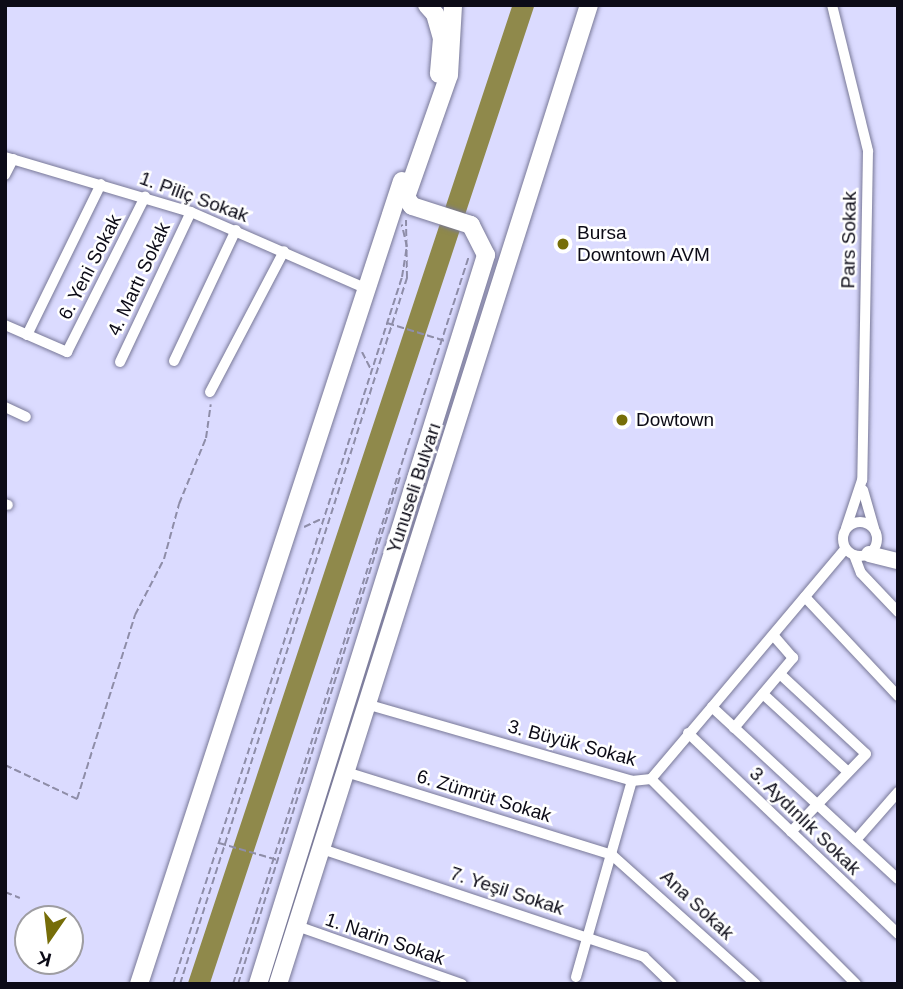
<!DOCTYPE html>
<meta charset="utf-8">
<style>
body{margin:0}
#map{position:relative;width:903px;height:989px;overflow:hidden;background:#dbdbff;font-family:Arial,sans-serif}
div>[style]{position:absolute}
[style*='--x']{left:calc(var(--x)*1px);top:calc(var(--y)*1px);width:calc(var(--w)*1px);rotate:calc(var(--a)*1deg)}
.river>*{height:21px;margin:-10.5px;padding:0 10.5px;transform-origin:10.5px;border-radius:10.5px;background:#8f894b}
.path>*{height:2px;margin-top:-1px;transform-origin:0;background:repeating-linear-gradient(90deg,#8e8da8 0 7px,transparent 0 10.5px)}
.roads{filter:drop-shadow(0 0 2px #787897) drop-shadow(0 0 2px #787897)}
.street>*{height:10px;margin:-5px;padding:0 5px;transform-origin:5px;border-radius:5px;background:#fff}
.street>.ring{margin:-5px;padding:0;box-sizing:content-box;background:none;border:10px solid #fff;border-radius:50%}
.secondary>*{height:16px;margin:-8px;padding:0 8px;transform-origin:8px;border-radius:8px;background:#fff}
.primary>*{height:18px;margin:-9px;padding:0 9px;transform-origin:9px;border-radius:9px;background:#fff}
.dots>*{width:19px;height:19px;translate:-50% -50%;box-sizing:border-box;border:4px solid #fff;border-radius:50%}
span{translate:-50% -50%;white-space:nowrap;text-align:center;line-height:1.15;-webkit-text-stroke:5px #fff;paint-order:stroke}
.street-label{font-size:19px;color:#0c0b17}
.poi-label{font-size:19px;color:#0c0b17}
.left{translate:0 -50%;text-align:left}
.frame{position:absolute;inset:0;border:7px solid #0c0b17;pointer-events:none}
.north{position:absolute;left:14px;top:905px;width:70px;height:70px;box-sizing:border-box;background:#fff;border:2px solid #9e9da2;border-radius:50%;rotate:194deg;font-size:19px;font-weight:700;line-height:28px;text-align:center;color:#0c0b17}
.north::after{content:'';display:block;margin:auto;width:24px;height:32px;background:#766d08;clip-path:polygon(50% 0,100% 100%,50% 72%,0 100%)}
</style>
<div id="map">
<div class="river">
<i style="--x:198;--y:984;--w:1032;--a:-71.64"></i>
</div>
<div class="path">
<i style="--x:387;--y:323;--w:61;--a:17.2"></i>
<i style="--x:362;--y:352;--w:20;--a:63"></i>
<i style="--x:304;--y:527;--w:19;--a:-25"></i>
<i style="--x:5;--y:765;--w:80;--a:25.3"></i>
<i style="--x:77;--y:799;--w:193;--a:-72.5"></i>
<i style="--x:135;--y:615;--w:63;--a:-62.6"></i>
<i style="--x:164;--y:559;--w:57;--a:-74.7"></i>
<i style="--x:179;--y:504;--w:71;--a:-67.8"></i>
<i style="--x:206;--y:438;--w:34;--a:-82"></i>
<i style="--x:219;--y:843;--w:61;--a:16.1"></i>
<i style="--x:5;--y:892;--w:16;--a:22"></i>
<i style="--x:173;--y:984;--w:743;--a:-72.05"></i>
<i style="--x:402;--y:277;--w:30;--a:-81"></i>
<i style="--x:407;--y:247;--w:23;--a:-103"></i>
<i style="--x:180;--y:984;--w:742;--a:-72.18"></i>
<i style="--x:407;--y:278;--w:58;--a:-91"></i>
<i style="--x:233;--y:984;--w:765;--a:-72.04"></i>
<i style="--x:238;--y:984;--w:532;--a:-72.28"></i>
</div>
<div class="roads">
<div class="street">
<i style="--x:832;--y:5;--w:150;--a:76.1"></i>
<i style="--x:868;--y:151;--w:329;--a:91"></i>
<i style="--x:862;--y:480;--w:51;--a:108.4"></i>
<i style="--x:5;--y:157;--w:194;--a:16.5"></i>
<i style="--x:191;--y:212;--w:190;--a:23.6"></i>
<i style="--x:5;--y:175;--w:18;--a:-63"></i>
<i style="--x:5;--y:325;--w:68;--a:23.5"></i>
<i style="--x:67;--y:352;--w:174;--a:-63.3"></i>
<i style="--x:27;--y:335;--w:168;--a:-63.9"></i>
<i style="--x:174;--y:361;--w:145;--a:-64.7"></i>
<i style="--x:120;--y:362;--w:166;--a:-64.7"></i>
<i style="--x:210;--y:392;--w:159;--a:-62.3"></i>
<i style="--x:5;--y:407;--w:23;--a:25"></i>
<i style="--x:863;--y:490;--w:40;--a:74"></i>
<i style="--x:5;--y:504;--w:3;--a:18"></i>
<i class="ring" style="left:843px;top:522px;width:24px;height:24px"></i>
<i style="--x:854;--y:555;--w:19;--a:69"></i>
<i style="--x:861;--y:573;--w:54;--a:46.5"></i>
<i style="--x:805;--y:597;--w:136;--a:46.8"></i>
<i style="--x:780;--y:674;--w:117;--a:42.9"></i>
<i style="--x:866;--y:754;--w:108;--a:133.9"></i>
<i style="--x:763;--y:694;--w:115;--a:42.5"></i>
<i style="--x:366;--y:704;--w:277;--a:16.1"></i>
<i style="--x:632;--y:781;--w:19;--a:-6"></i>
<i style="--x:651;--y:779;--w:290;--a:45"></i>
<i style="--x:712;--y:707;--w:207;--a:-49.9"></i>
<i style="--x:734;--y:728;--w:92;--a:-49.9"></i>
<i style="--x:793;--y:658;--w:30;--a:-131"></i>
<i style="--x:688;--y:733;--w:291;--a:43.7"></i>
<i style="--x:346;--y:772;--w:279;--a:17.3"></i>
<i style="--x:612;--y:855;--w:193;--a:41.9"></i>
<i style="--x:651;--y:779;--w:94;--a:-49.7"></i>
<i style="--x:712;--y:707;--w:253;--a:42.8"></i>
<i style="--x:856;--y:840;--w:64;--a:-48.8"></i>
<i style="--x:322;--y:849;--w:340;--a:18.5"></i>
<i style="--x:644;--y:957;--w:39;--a:44"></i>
<i style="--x:297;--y:926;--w:175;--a:19.4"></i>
<i style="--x:576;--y:977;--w:204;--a:-74.1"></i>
</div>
<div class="secondary">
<i style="--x:869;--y:554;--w:30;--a:14"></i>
</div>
<div class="primary">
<i style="--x:427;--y:5;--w:12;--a:48"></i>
<i style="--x:435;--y:14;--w:25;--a:74"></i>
<i style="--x:442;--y:38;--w:36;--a:95"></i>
<i style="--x:139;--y:984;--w:845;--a:-71.87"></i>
<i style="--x:258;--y:984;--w:764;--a:-72.63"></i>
<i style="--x:486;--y:255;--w:34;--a:-117"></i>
<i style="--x:471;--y:225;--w:62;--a:-162.1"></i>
<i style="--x:412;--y:206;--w:11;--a:-124"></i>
<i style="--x:406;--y:197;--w:129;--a:-70.6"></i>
<i style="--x:449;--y:75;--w:70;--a:-86.7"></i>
<i style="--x:278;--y:984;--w:1027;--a:-72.38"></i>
</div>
</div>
<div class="dots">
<i style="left:563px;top:244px;background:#766d08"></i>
<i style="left:622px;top:420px;background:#766d08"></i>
</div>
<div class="street-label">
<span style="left:194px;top:197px;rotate:20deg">1. Piliç Sokak</span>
<span style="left:849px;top:240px;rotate:-89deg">Pars Sokak</span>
<span style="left:90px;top:267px;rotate:-63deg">6. Yeni Sokak</span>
<span style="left:139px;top:279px;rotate:-65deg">4. Martı Sokak</span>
<span style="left:414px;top:488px;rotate:-72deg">Yunuseli Bulvarı</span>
<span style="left:572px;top:743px;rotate:15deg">3. Büyük Sokak</span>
<span style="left:484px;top:796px;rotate:17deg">6. Zümrüt Sokak</span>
<span style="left:805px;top:821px;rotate:44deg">3. Aydınlık Sokak</span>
<span style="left:507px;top:891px;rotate:18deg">7. Yeşil Sokak</span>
<span style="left:697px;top:905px;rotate:43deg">Ana Sokak</span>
<span style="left:385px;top:939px;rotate:19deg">1. Narin Sokak</span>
</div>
<div class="poi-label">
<span class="left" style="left:577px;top:244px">Bursa<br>Downtown AVM</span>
<span class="left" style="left:636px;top:420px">Dowtown</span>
</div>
<div class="frame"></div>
<div class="north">K</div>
</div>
